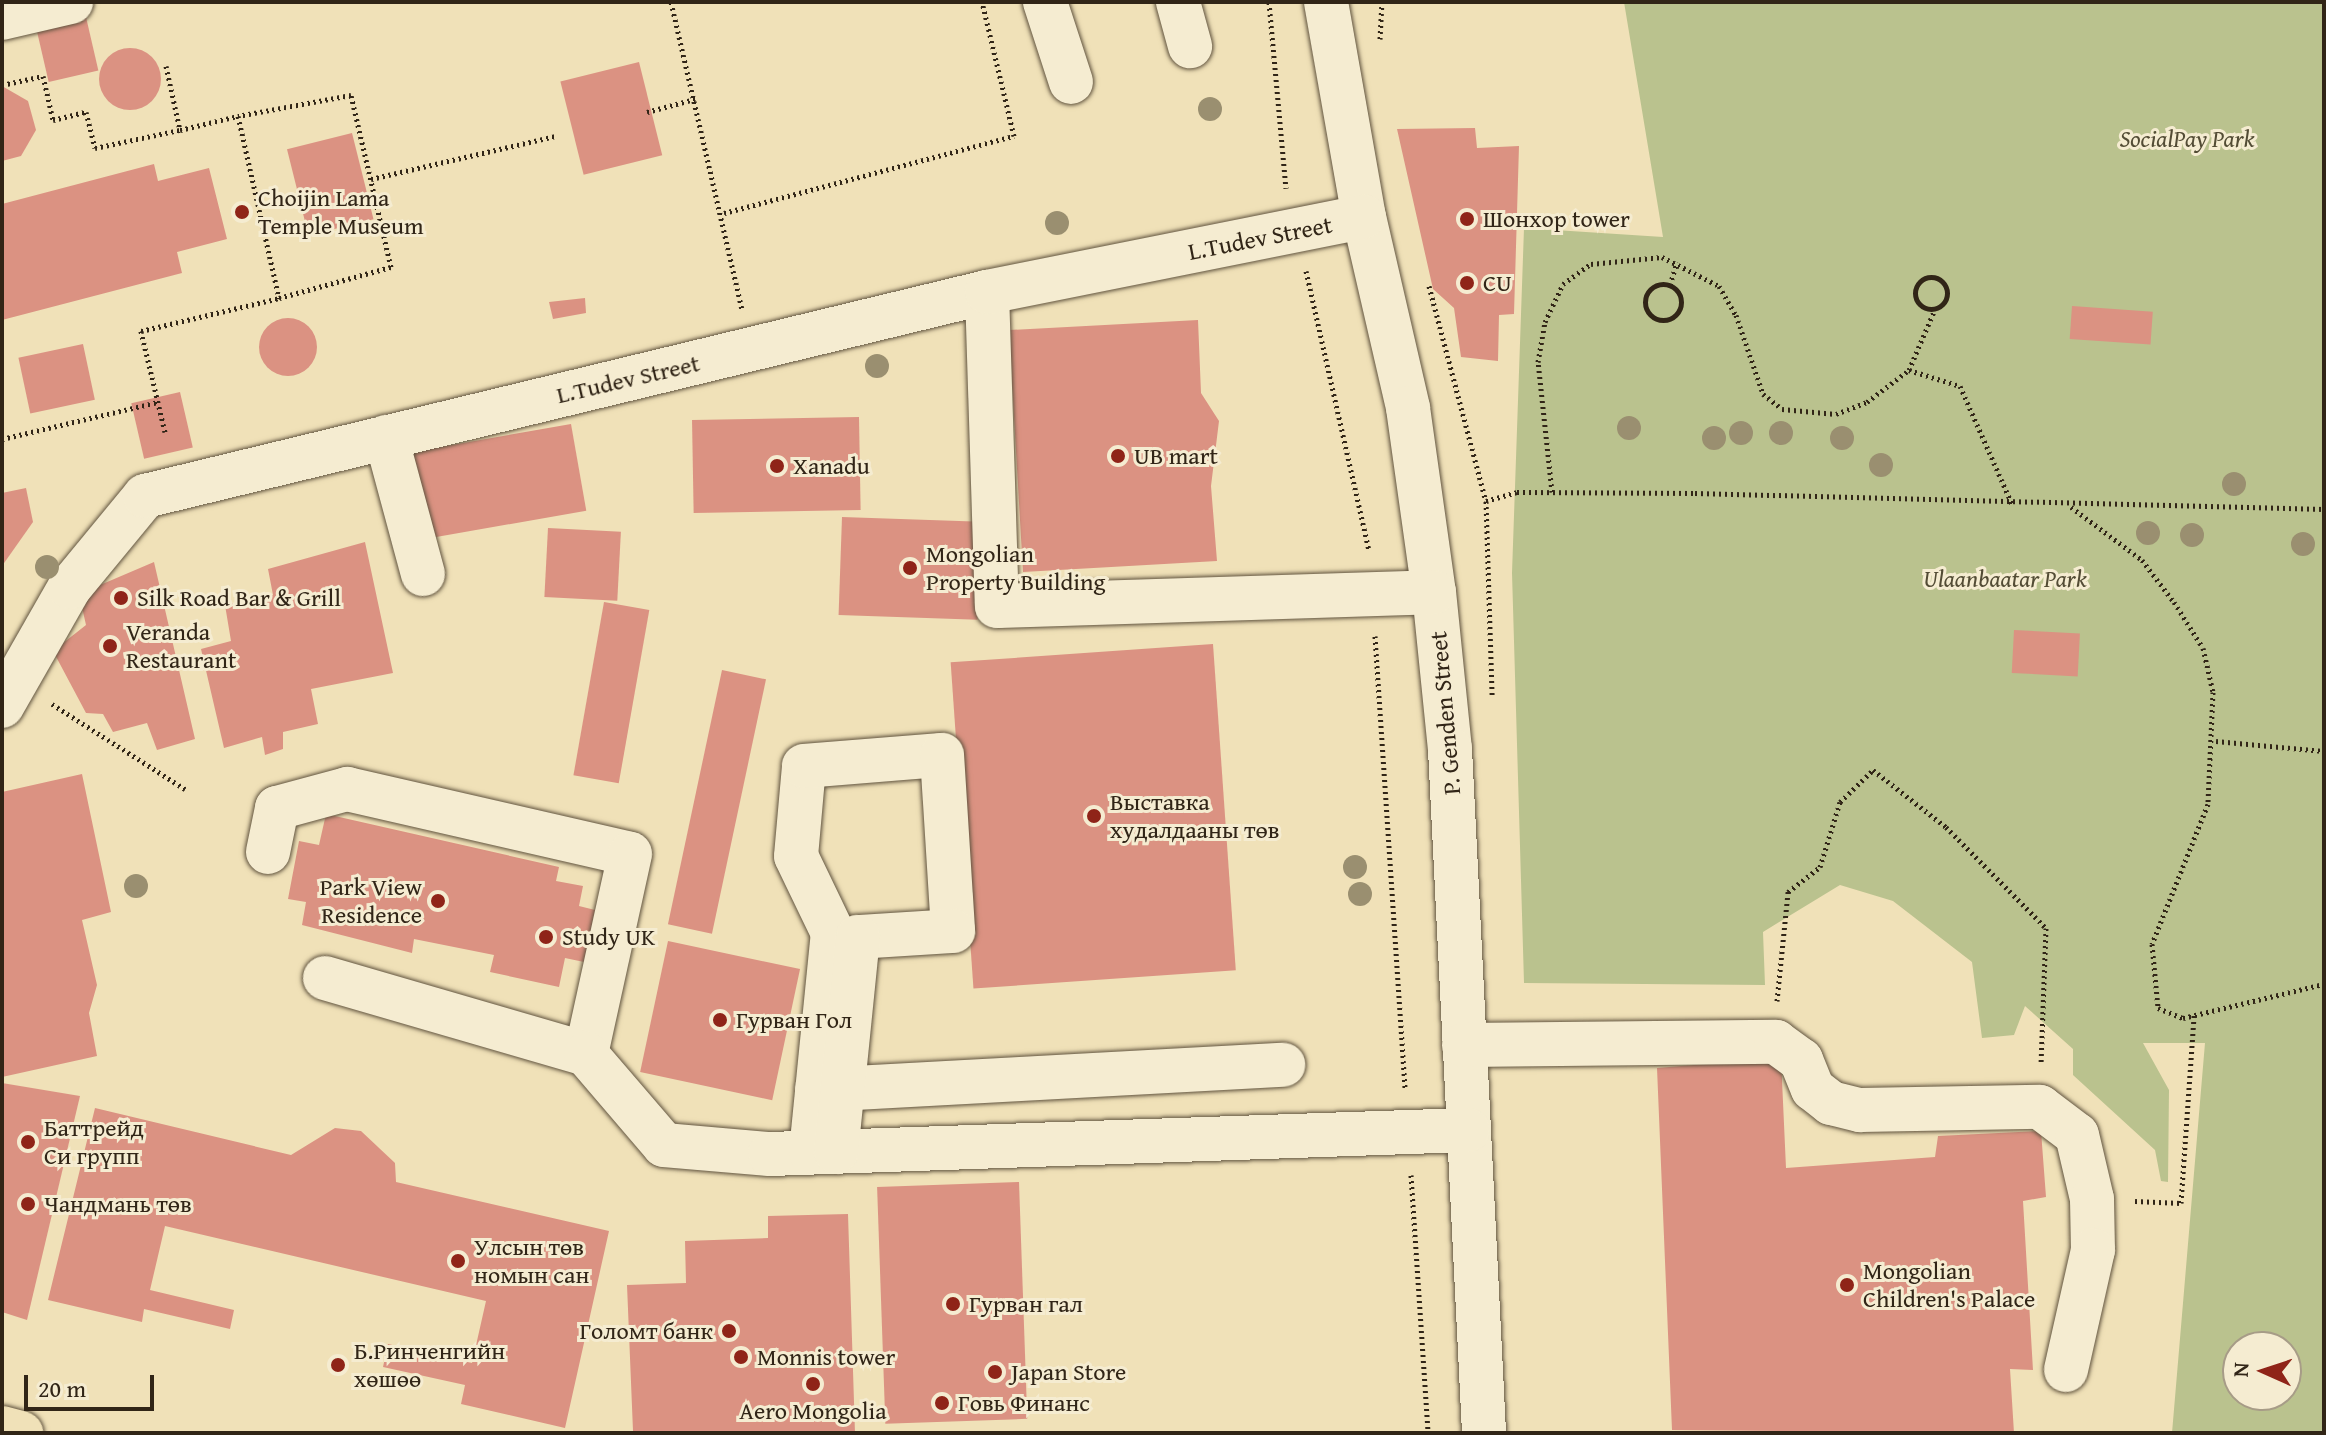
<!DOCTYPE html>
<meta charset="utf-8">
<style>
body{margin:0}
#map{position:relative;width:2326px;height:1435px;overflow:hidden;background:#f0e1b8;font-family:"Gentium Book Plus",serif}
div>[style]{position:absolute}
[style*='--x']{left:calc(var(--x)*1px);top:calc(var(--y)*1px);width:calc(var(--w)*1px);rotate:calc(var(--a)*1deg)}
.green>*{inset:0;background:#bac28e}
.building>*{inset:0;background:#db9282;transform-origin:0 0}
.round{border-radius:50%}
.path>*{height:5px;margin-top:-2.5px;transform-origin:0;background:repeating-linear-gradient(90deg,#312517 0 2px,transparent 0 6px)}
.path>.ring{margin:-2.5px;padding:0;box-sizing:content-box;background:none;border:5px solid #312517;border-radius:50%}
.roads{filter:drop-shadow(0 0 2px #61543f) drop-shadow(0 0 2px #61543f)}
.minor>*{height:44px;margin:-22px;padding:0 22px;transform-origin:22px;border-radius:22px;background:#f5ecd1}
.highway>*{height:44px;margin:-22px;padding:0 22px;transform-origin:22px;border-radius:22px;background:#f0e1b8}
.trees>*{width:24px;height:24px;margin:-12px;border-radius:50%;background:#9a8f70}
.dots>*{width:22px;height:22px;translate:-50% -50%;box-sizing:border-box;border:4px solid #f5ecd1;border-radius:50%}
span{translate:-50% -50%;white-space:nowrap;text-align:center;line-height:1.15;-webkit-text-stroke:6px #f5ecd1;paint-order:stroke}
.park-label{font-size:24px;color:#534c35;font-style:italic}
.poi-label{font-size:24px;color:#312517}
.left{translate:0 -50%;text-align:left}
.right{translate:-100% -50%;text-align:right}
.street-label{font-size:24px;color:#312517}
.frame{position:absolute;inset:0;border:4px solid #312517;pointer-events:none}
.north{position:absolute;left:2222px;top:1331px;width:80px;height:80px;box-sizing:border-box;background:#f5ecd1;border:2px solid #a79c87;border-radius:50%;rotate:273deg;font-size:22px;font-weight:700;line-height:32px;text-align:center;color:#312517}
.north::after{content:'';display:block;margin:auto;width:28px;height:36px;background:#8f2418;clip-path:polygon(50% 0,100% 100%,50% 72%,0 100%)}
.scale{position:absolute;left:24px;top:1375px;width:130px;height:36px;box-sizing:border-box;border:4px solid #312517;border-top:0;padding-left:10px;font-size:24px;line-height:28px;white-space:nowrap;color:#312517;-webkit-text-stroke:6px #f5ecd1;paint-order:stroke}
</style>
<div id="map">
<div class="green">
<i style="clip-path:polygon(evenodd,1624px 2px,2324px 2px,2324px 1433px,2172px 1433px,2205px 1043px,2143px 1043px,2169px 1090px,2168px 1182px,2161px 1181px,2155px 1150px,2073px 1075px,2073px 1049px,2025px 1006px,2014px 1035px,1982px 1038px,1972px 962px,1893px 901px,1840px 885px,1763px 932px,1765px 985px,1524px 983px,1512px 573px,1524px 228px,1663px 237px,1624px 2px,2238px 1347px,2286px 1347px,2286px 1395px,2238px 1395px,2238px 1347px)"></i>
</div>
<div class="building">
<i style="left:86px;top:17px;width:55px;height:51px;rotate:77deg"></i>
<i class="round" style="left:99px;top:48px;width:62px;height:62px"></i>
<i style="left:639px;top:62px;width:96px;height:81px;rotate:76deg"></i>
<i style="clip-path:polygon(2px 86px,28px 101px,36px 130px,21px 156px,2px 161px)"></i>
<i style="clip-path:polygon(1475px 128px,1477px 148px,1519px 146px,1514px 314px,1499px 315px,1498px 361px,1461px 357px,1454px 308px,1433px 289px,1397px 129px)"></i>
<i style="left:352px;top:133px;width:89px;height:67px;rotate:76deg"></i>
<i style="clip-path:polygon(154px 164px,158px 181px,209px 168px,227px 239px,177px 252px,182px 273px,2px 320px,2px 204px)"></i>
<i style="clip-path:polygon(585px 298px,586px 313px,553px 319px,549px 302px)"></i>
<i style="left:2072px;top:306px;width:81px;height:33px;rotate:4deg"></i>
<i class="round" style="left:259px;top:318px;width:58px;height:58px"></i>
<i style="clip-path:polygon(1198px 320px,1201px 393px,1219px 421px,1211px 486px,1217px 561px,1023px 572px,1009px 330px)"></i>
<i style="left:83px;top:344px;width:57px;height:66px;rotate:78deg"></i>
<i style="left:180px;top:392px;width:57px;height:50px;rotate:77deg"></i>
<i style="left:859px;top:417px;width:93px;height:167px;rotate:89deg"></i>
<i style="left:571px;top:424px;width:88px;height:161px;rotate:80deg"></i>
<i style="clip-path:polygon(26px 488px,33px 522px,2px 566px,2px 493px)"></i>
<i style="left:842px;top:517px;width:139px;height:98px;rotate:2deg"></i>
<i style="left:548px;top:528px;width:73px;height:69px;rotate:3deg"></i>
<i style="clip-path:polygon(365px 542px,393px 673px,311px 689px,318px 724px,283px 732px,283px 749px,265px 755px,262px 737px,224px 748px,201px 649px,231px 641px,225px 605px,273px 595px,268px 569px)"></i>
<i style="clip-path:polygon(154px 562px,195px 739px,157px 750px,147px 723px,113px 732px,103px 714px,86px 713px,53px 651px,86px 625px,79px 594px)"></i>
<i style="left:604px;top:602px;width:46px;height:176px;rotate:10deg"></i>
<i style="left:2014px;top:630px;width:66px;height:43px;rotate:3deg"></i>
<i style="left:1213px;top:644px;width:327px;height:263px;rotate:86deg"></i>
<i style="left:722px;top:670px;width:45px;height:260px;rotate:12deg"></i>
<i style="clip-path:polygon(82px 774px,111px 912px,82px 920px,97px 985px,89px 1013px,97px 1056px,2px 1077px,2px 792px)"></i>
<i style="clip-path:polygon(326px 814px,559px 867px,556px 881px,583px 886px,579px 906px,595px 910px,584px 962px,565px 958px,559px 987px,490px 972px,494px 955px,414px 939px,412px 953px,302px 925px,306px 902px,288px 899px,299px 841px,319px 845px)"></i>
<i style="left:668px;top:941px;width:135px;height:134px;rotate:12deg"></i>
<i style="clip-path:polygon(1781px 1058px,1786px 1168px,1935px 1157px,1938px 1136px,2041px 1131px,2046px 1197px,2023px 1201px,2033px 1370px,2010px 1369px,2014px 1433px,1672px 1430px,1657px 1068px)"></i>
<i style="clip-path:polygon(2px 1083px,80px 1096px,27px 1320px,2px 1312px)"></i>
<i style="clip-path:polygon(95px 1108px,291px 1155px,335px 1128px,361px 1131px,395px 1163px,396px 1182px,609px 1231px,565px 1428px,461px 1404px,465px 1385px,383px 1367px,388px 1344px,472px 1363px,486px 1301px,165px 1226px,150px 1290px,234px 1310px,230px 1329px,144px 1309px,142px 1322px,48px 1300px)"></i>
<i style="left:1019px;top:1182px;width:237px;height:142px;rotate:88deg"></i>
<i style="clip-path:polygon(848px 1214px,855px 1433px,633px 1431px,627px 1285px,686px 1283px,685px 1241px,768px 1238px,768px 1216px)"></i>
</div>
<div class="path">
<i style="--x:671;--y:2;--w:315;--a:77"></i>
<i style="--x:1269;--y:2;--w:187;--a:84.8"></i>
<i style="--x:1380;--y:39;--w:37;--a:-87"></i>
<i style="--x:166;--y:66;--w:66;--a:77.7"></i>
<i style="--x:180;--y:130;--w:60;--a:-13.6"></i>
<i style="--x:238;--y:116;--w:187;--a:77.3"></i>
<i style="--x:279;--y:298;--w:116;--a:-15.5"></i>
<i style="--x:391;--y:267;--w:177;--a:-103.1"></i>
<i style="--x:351;--y:95;--w:115;--a:169.5"></i>
<i style="--x:2;--y:85;--w:42;--a:-12.4"></i>
<i style="--x:43;--y:76;--w:45;--a:77.2"></i>
<i style="--x:53;--y:120;--w:34;--a:-14"></i>
<i style="--x:86;--y:112;--w:37;--a:76"></i>
<i style="--x:95;--y:148;--w:87;--a:-12"></i>
<i style="--x:647;--y:112;--w:50;--a:-15.2"></i>
<i style="--x:371;--y:179;--w:190;--a:-13.1"></i>
<i style="--x:724;--y:213;--w:300;--a:-14.9"></i>
<i style="--x:1014;--y:136;--w:138;--a:-103.4"></i>
<i style="--x:1306;--y:271;--w:286;--a:77.3"></i>
<i class="ring" style="left:1915px;top:277px;width:27px;height:27px"></i>
<i class="ring" style="left:1645px;top:284px;width:31px;height:31px"></i>
<i style="--x:1670;--y:285;--w:24;--a:-73"></i>
<i style="--x:1429;--y:286;--w:222;--a:75.2"></i>
<i style="--x:1486;--y:501;--w:195;--a:88.2"></i>
<i style="--x:1909;--y:370;--w:66;--a:-66.9"></i>
<i style="--x:165;--y:432;--w:104;--a:-103.4"></i>
<i style="--x:141;--y:331;--w:142;--a:-13.4"></i>
<i style="--x:2;--y:439;--w:160;--a:-13.3"></i>
<i style="--x:1552;--y:492;--w:131;--a:-96.1"></i>
<i style="--x:1538;--y:362;--w:41;--a:-80.1"></i>
<i style="--x:1545;--y:322;--w:42;--a:-64.7"></i>
<i style="--x:1563;--y:284;--w:34;--a:-36"></i>
<i style="--x:1591;--y:264;--w:71;--a:-5.6"></i>
<i style="--x:1662;--y:257;--w:64;--a:27"></i>
<i style="--x:1719;--y:286;--w:34;--a:60"></i>
<i style="--x:1736;--y:315;--w:83;--a:71.1"></i>
<i style="--x:1763;--y:394;--w:24;--a:38"></i>
<i style="--x:1782;--y:409;--w:54;--a:5.3"></i>
<i style="--x:1836;--y:414;--w:33;--a:-21"></i>
<i style="--x:1867;--y:402;--w:53;--a:-37.3"></i>
<i style="--x:1909;--y:370;--w:53;--a:17.4"></i>
<i style="--x:1960;--y:386;--w:129;--a:66.2"></i>
<i style="--x:1486;--y:501;--w:32;--a:-16"></i>
<i style="--x:1517;--y:492;--w:178;--a:0.3"></i>
<i style="--x:1695;--y:493;--w:629;--a:1.46"></i>
<i style="--x:2071;--y:507;--w:89;--a:36.7"></i>
<i style="--x:2142;--y:560;--w:53;--a:52.7"></i>
<i style="--x:2174;--y:602;--w:54;--a:57.8"></i>
<i style="--x:2203;--y:648;--w:45;--a:77.2"></i>
<i style="--x:2213;--y:692;--w:112;--a:92.6"></i>
<i style="--x:2208;--y:804;--w:151;--a:111.8"></i>
<i style="--x:2152;--y:944;--w:64;--a:84.6"></i>
<i style="--x:2158;--y:1008;--w:27;--a:22"></i>
<i style="--x:2183;--y:1018;--w:145;--a:-13.6"></i>
<i style="--x:1375;--y:636;--w:454;--a:86.2"></i>
<i style="--x:52;--y:704;--w:158;--a:32.6"></i>
<i style="--x:2216;--y:741;--w:108;--a:5.3"></i>
<i style="--x:1777;--y:1001;--w:110;--a:-84.2"></i>
<i style="--x:1788;--y:892;--w:41;--a:-38"></i>
<i style="--x:1820;--y:867;--w:68;--a:-72.9"></i>
<i style="--x:1840;--y:802;--w:46;--a:-44.1"></i>
<i style="--x:1873;--y:770;--w:93;--a:38"></i>
<i style="--x:1946;--y:827;--w:142;--a:45.3"></i>
<i style="--x:2046;--y:928;--w:135;--a:92.1"></i>
<i style="--x:1411;--y:1175;--w:259;--a:86.2"></i>
<i style="--x:2135;--y:1201;--w:46;--a:2.5"></i>
<i style="--x:2181;--y:1203;--w:188;--a:-86"></i>
</div>
<div class="roads">
<div class="minor">
<i style="--x:1045;--y:2;--w:84;--a:72"></i>
<i style="--x:1178;--y:2;--w:46;--a:74.7"></i>
<i style="--x:1326;--y:2;--w:218;--a:80"></i>
<i style="--x:1364;--y:217;--w:196;--a:77"></i>
<i style="--x:1408;--y:408;--w:186;--a:82"></i>
<i style="--x:1434;--y:592;--w:158;--a:84.2"></i>
<i style="--x:1450;--y:749;--w:685;--a:87.15"></i>
<i style="--x:2;--y:18;--w:71;--a:-13.1"></i>
<i style="--x:987;--y:292;--w:314;--a:88.2"></i>
<i style="--x:997;--y:606;--w:437;--a:-1.8"></i>
<i style="--x:386;--y:437;--w:142;--a:74.9"></i>
<i style="--x:2;--y:706;--w:137;--a:-60.3"></i>
<i style="--x:70;--y:587;--w:118;--a:-50.5"></i>
<i style="--x:145;--y:496;--w:866;--a:-13.62"></i>
<i style="--x:987;--y:292;--w:384;--a:-11.3"></i>
<i style="--x:268;--y:852;--w:45;--a:-78.4"></i>
<i style="--x:277;--y:808;--w:73;--a:-15.2"></i>
<i style="--x:347;--y:789;--w:290;--a:12.9"></i>
<i style="--x:630;--y:854;--w:205;--a:102.4"></i>
<i style="--x:325;--y:978;--w:272;--a:16.2"></i>
<i style="--x:586;--y:1054;--w:120;--a:49.4"></i>
<i style="--x:664;--y:1145;--w:106;--a:4.9"></i>
<i style="--x:770;--y:1154;--w:698;--a:-1.97"></i>
<i style="--x:1464;--y:1045;--w:312;--a:-0.6"></i>
<i style="--x:1776;--y:1042;--w:31;--a:36"></i>
<i style="--x:1801;--y:1060;--w:31;--a:68"></i>
<i style="--x:1813;--y:1089;--w:23;--a:38"></i>
<i style="--x:1831;--y:1103;--w:30;--a:14"></i>
<i style="--x:1860;--y:1110;--w:180;--a:-1"></i>
<i style="--x:2040;--y:1107;--w:46;--a:37.1"></i>
<i style="--x:2077;--y:1135;--w:66;--a:76.8"></i>
<i style="--x:2092;--y:1199;--w:51;--a:88.9"></i>
<i style="--x:2093;--y:1250;--w:123;--a:102.7"></i>
<i style="--x:817;--y:1090;--w:467;--a:-3.1"></i>
<i style="--x:811;--y:1152;--w:220;--a:-84.3"></i>
<i style="--x:833;--y:933;--w:85;--a:-115.7"></i>
<i style="--x:796;--y:856;--w:90;--a:-84.9"></i>
<i style="--x:804;--y:766;--w:138;--a:-4.6"></i>
<i style="--x:942;--y:755;--w:176;--a:86.4"></i>
<i style="--x:953;--y:931;--w:95;--a:176.4"></i>
<i style="--x:858;--y:937;--w:216;--a:95.8"></i>
</div>
<div class="highway">
<i style="--x:2;--y:1428;--w:20;--a:15"></i>
</div>
</div>
<div class="trees">
<i style="left:1210px;top:109px"></i>
<i style="left:1057px;top:223px"></i>
<i style="left:877px;top:366px"></i>
<i style="left:1629px;top:428px"></i>
<i style="left:1741px;top:433px"></i>
<i style="left:1781px;top:433px"></i>
<i style="left:1714px;top:438px"></i>
<i style="left:1842px;top:438px"></i>
<i style="left:1881px;top:465px"></i>
<i style="left:2234px;top:484px"></i>
<i style="left:2148px;top:533px"></i>
<i style="left:2192px;top:535px"></i>
<i style="left:2303px;top:544px"></i>
<i style="left:47px;top:567px"></i>
<i style="left:1355px;top:867px"></i>
<i style="left:136px;top:886px"></i>
<i style="left:1360px;top:894px"></i>
</div>
<div class="dots">
<i style="left:242px;top:212px;background:#8f2418"></i>
<i style="left:1467px;top:219px;background:#8f2418"></i>
<i style="left:1467px;top:283px;background:#8f2418"></i>
<i style="left:1118px;top:456px;background:#8f2418"></i>
<i style="left:777px;top:466px;background:#8f2418"></i>
<i style="left:910px;top:568px;background:#8f2418"></i>
<i style="left:121px;top:598px;background:#8f2418"></i>
<i style="left:110px;top:646px;background:#8f2418"></i>
<i style="left:1094px;top:816px;background:#8f2418"></i>
<i style="left:438px;top:901px;background:#8f2418"></i>
<i style="left:546px;top:937px;background:#8f2418"></i>
<i style="left:720px;top:1020px;background:#8f2418"></i>
<i style="left:28px;top:1142px;background:#8f2418"></i>
<i style="left:28px;top:1204px;background:#8f2418"></i>
<i style="left:458px;top:1261px;background:#8f2418"></i>
<i style="left:1847px;top:1285px;background:#8f2418"></i>
<i style="left:953px;top:1304px;background:#8f2418"></i>
<i style="left:729px;top:1331px;background:#8f2418"></i>
<i style="left:741px;top:1357px;background:#8f2418"></i>
<i style="left:338px;top:1365px;background:#8f2418"></i>
<i style="left:995px;top:1372px;background:#8f2418"></i>
<i style="left:813px;top:1384px;background:#8f2418"></i>
<i style="left:942px;top:1403px;background:#8f2418"></i>
</div>
<div class="park-label">
<span style="left:2187px;top:139px">SocialPay Park</span>
<span style="left:2005px;top:579px">Ulaanbaatar Park</span>
</div>
<div class="poi-label">
<span class="left" style="left:258px;top:212px">Choijin Lama<br>Temple Museum</span>
<span class="left" style="left:1483px;top:219px">Шонхор tower</span>
<span class="left" style="left:1483px;top:283px">CU</span>
<span class="left" style="left:1134px;top:456px">UB mart</span>
<span class="left" style="left:793px;top:466px">Xanadu</span>
<span class="left" style="left:926px;top:568px">Mongolian<br>Property Building</span>
<span class="left" style="left:137px;top:598px">Silk Road Bar &amp; Grill</span>
<span class="left" style="left:126px;top:646px">Veranda<br>Restaurant</span>
<span class="left" style="left:1110px;top:816px">Выставка<br>худалдааны төв</span>
<span class="right" style="left:422px;top:901px">Park View<br>Residence</span>
<span class="left" style="left:562px;top:937px">Study UK</span>
<span class="left" style="left:736px;top:1020px">Гурван Гол</span>
<span class="left" style="left:44px;top:1142px">Баттрейд<br>Си грүпп</span>
<span class="left" style="left:44px;top:1204px">Чандмань төв</span>
<span class="left" style="left:474px;top:1261px">Улсын төв<br>номын сан</span>
<span class="left" style="left:1863px;top:1285px">Mongolian<br>Children's Palace</span>
<span class="left" style="left:969px;top:1304px">Гурван гал</span>
<span class="right" style="left:713px;top:1331px">Голомт банк</span>
<span class="left" style="left:354px;top:1365px">Б.Ринченгийн<br>хөшөө</span>
<span class="left" style="left:757px;top:1357px">Monnis tower</span>
<span class="left" style="left:1011px;top:1372px">Japan Store</span>
<span class="left" style="left:958px;top:1403px">Говь Финанс</span>
<span style="left:813px;top:1411px">Aero Mongolia</span>
</div>
<div class="street-label">
<span style="left:1260px;top:238px;rotate:-11deg">L.Tudev Street</span>
<span style="left:628px;top:379px;rotate:-13deg">L.Tudev Street</span>
<span style="left:1445px;top:713px;rotate:-95deg">P. Genden Street</span>
</div>
<div class="frame"></div>
<div class="north">N</div>
<div class="scale">20 m</div>
</div>
